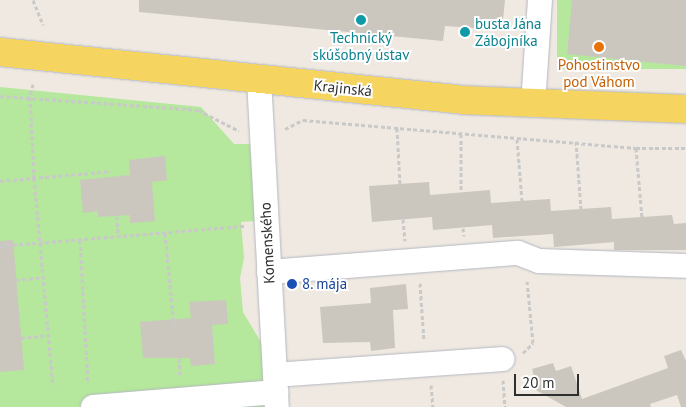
<!DOCTYPE html>
<meta charset="utf-8">
<style>
body{margin:0}
#map{position:relative;width:686px;height:407px;overflow:hidden;background:#efe9e1;font-family:"PT Sans",sans-serif}
div>[style]{position:absolute}
[style*='--x']{left:calc(var(--x)*1px);top:calc(var(--y)*1px);width:calc(var(--w)*1px);rotate:calc(var(--a)*1deg)}
.green>*{inset:0;background:#b5e79c;transform-origin:0 0}
.building>*{inset:0;background:#cbc7bf}
.path>*{height:3px;margin-top:-1.5px;transform-origin:0;background:repeating-linear-gradient(90deg,#c9c9c9 0 4px,transparent 0 6.5px)}
.roads{filter:drop-shadow(0 0 1px #b4b7c1) drop-shadow(0 0 1px #b4b7c1)}
.minor>*{height:24px;margin:-12px;padding:0 12px;transform-origin:12px;border-radius:12px;background:#fff}
.major>*{height:28px;margin:-14px;padding:0 14px;transform-origin:14px;border-radius:14px;background:#f5d460}
.dots>*{width:14px;height:14px;translate:-50% -50%;box-sizing:border-box;border:2px solid #fff;border-radius:50%}
span{translate:-50% -50%;white-space:nowrap;text-align:center;line-height:1.15;-webkit-text-stroke:4px #fff;paint-order:stroke}
.culture-label{font-size:15px;color:#0d838f}
.left{translate:0 -50%;text-align:left}
.food-label{font-size:15px;color:#c56008}
.street-label{font-size:15px;color:#2e2e2e}
.transit-label{font-size:15px;color:#164399}
.scale{position:absolute;left:514px;top:374px;width:65px;height:22px;box-sizing:border-box;border:2px solid #2e2e2e;border-top:0;padding-left:6px;font-size:15px;line-height:18px;white-space:nowrap;color:#2e2e2e;-webkit-text-stroke:4px #fff;paint-order:stroke}
</style>
<div id="map">
<div class="green">
<i style="left:557px;top:0;width:129px;height:69px"></i>
<i style="clip-path:polygon(0 87px,201px 107px,234px 144px,250px 144px,256px 221px,241px 222px,244px 258px,240px 278px,243px 312px,265px 349px,265px 407px,0 407px)"></i>
</div>
<div class="building">
<i style="clip-path:polygon(139px 0,505px 0,502px 30px,445px 26px,443px 41px,139px 12px)"></i>
<i style="clip-path:polygon(572px 0,686px 0,686px 66px,567px 54px)"></i>
<i style="clip-path:polygon(165px 156px,167px 180px,152px 182px,155px 221px,130px 223px,130px 215px,98px 217px,98px 211px,83px 213px,80px 180px,130px 175px,129px 160px)"></i>
<i style="clip-path:polygon(429px 182px,430px 195px,490px 190px,491px 203px,550px 199px,551px 211px,611px 207px,612px 219px,672px 215px,674px 224px,686px 223px,686px 250px,614px 250px,614px 242px,554px 247px,553px 234px,493px 238px,492px 225px,433px 230px,432px 217px,372px 222px,369px 186px)"></i>
<i style="clip-path:polygon(13px 240px,24px 370px,0 372px,0 241px)"></i>
<i style="clip-path:polygon(406px 284px,408px 309px,393px 310px,395px 348px,371px 351px,370px 342px,323px 343px,320px 307px,371px 303px,370px 288px)"></i>
<i style="clip-path:polygon(226px 300px,228px 324px,212px 325px,215px 364px,191px 366px,190px 358px,143px 358px,140px 322px,191px 318px,189px 302px)"></i>
<i style="clip-path:polygon(681px 350px,686px 361px,686px 407px,681px 407px,677px 395px,650px 404px,651px 407px,566px 407px,532px 388px,535px 381px,532px 369px,553px 363px,556px 371px,571px 366px,582px 399px,668px 368px,664px 356px)"></i>
</div>
<div class="path">
<i style="--x:33;--y:0;--w:27;--a:68"></i>
<i style="--x:33;--y:84;--w:13;--a:103"></i>
<i style="--x:30;--y:97;--w:81;--a:87.2"></i>
<i style="--x:34;--y:178;--w:209;--a:84.8"></i>
<i style="--x:0;--y:96;--w:198;--a:4"></i>
<i style="--x:198;--y:110;--w:46;--a:27.1"></i>
<i style="--x:397;--y:128;--w:57;--a:87"></i>
<i style="--x:285;--y:129;--w:20;--a:-27"></i>
<i style="--x:303;--y:120;--w:334;--a:4.8"></i>
<i style="--x:636;--y:148;--w:50;--a:0"></i>
<i style="--x:461;--y:134;--w:58;--a:90"></i>
<i style="--x:517;--y:139;--w:62;--a:85.4"></i>
<i style="--x:576;--y:141;--w:68;--a:85.8"></i>
<i style="--x:636;--y:148;--w:70;--a:85.1"></i>
<i style="--x:0;--y:181;--w:111;--a:-5.1"></i>
<i style="--x:117;--y:216;--w:21;--a:87"></i>
<i style="--x:403;--y:219;--w:22;--a:85"></i>
<i style="--x:463;--y:228;--w:8;--a:83"></i>
<i style="--x:165;--y:233;--w:94;--a:84.5"></i>
<i style="--x:80;--y:240;--w:143;--a:86.8"></i>
<i style="--x:0;--y:246;--w:246;--a:-4.7"></i>
<i style="--x:16;--y:280;--w:27;--a:-6"></i>
<i style="--x:420;--y:283;--w:58;--a:86.1"></i>
<i style="--x:21;--y:338;--w:27;--a:-6"></i>
<i style="--x:523;--y:353;--w:14;--a:-45"></i>
<i style="--x:533;--y:343;--w:62;--a:-95.5"></i>
<i style="--x:179;--y:358;--w:20;--a:87"></i>
<i style="--x:503;--y:380;--w:27;--a:86"></i>
<i style="--x:431;--y:385;--w:22;--a:85"></i>
</div>
<div class="roads">
<div class="minor">
<i style="--x:259;--y:79;--w:328;--a:86.9"></i>
<i style="--x:533;--y:105;--w:105;--a:-86.2"></i>
<i style="--x:269;--y:272;--w:250;--a:-4.4"></i>
<i style="--x:518;--y:253;--w:22;--a:21"></i>
<i style="--x:539;--y:261;--w:147;--a:1.9"></i>
<i style="--x:275;--y:375;--w:228;--a:-4"></i>
<i style="--x:93;--y:407;--w:184;--a:-4.7"></i>
</div>
<div class="major">
<i style="--x:0;--y:52;--w:465;--a:5.9"></i>
<i style="--x:463;--y:100;--w:223;--a:2.3"></i>
</div>
</div>
<div class="dots">
<i style="left:361px;top:20px;background:#0f9aa8"></i>
<i style="left:465px;top:32px;background:#0f9aa8"></i>
<i style="left:599px;top:47px;background:#e8710a"></i>
<i style="left:292px;top:284px;background:#1a4fb4"></i>
</div>
<div class="culture-label">
<span class="left" style="left:475px;top:32px">busta Jána<br>Zábojníka</span>
<span style="left:361px;top:46px">Technický<br>skúšobný ústav</span>
</div>
<div class="food-label">
<span style="left:599px;top:73px">Pohostinstvo<br>pod Váhom</span>
</div>
<div class="street-label">
<span style="left:343px;top:88px;rotate:6deg">Krajinská</span>
<span style="left:267px;top:243px;rotate:-93deg">Komenského</span>
</div>
<div class="transit-label">
<span class="left" style="left:302px;top:284px">8. mája</span>
</div>
<div class="scale">20 m</div>
</div>
